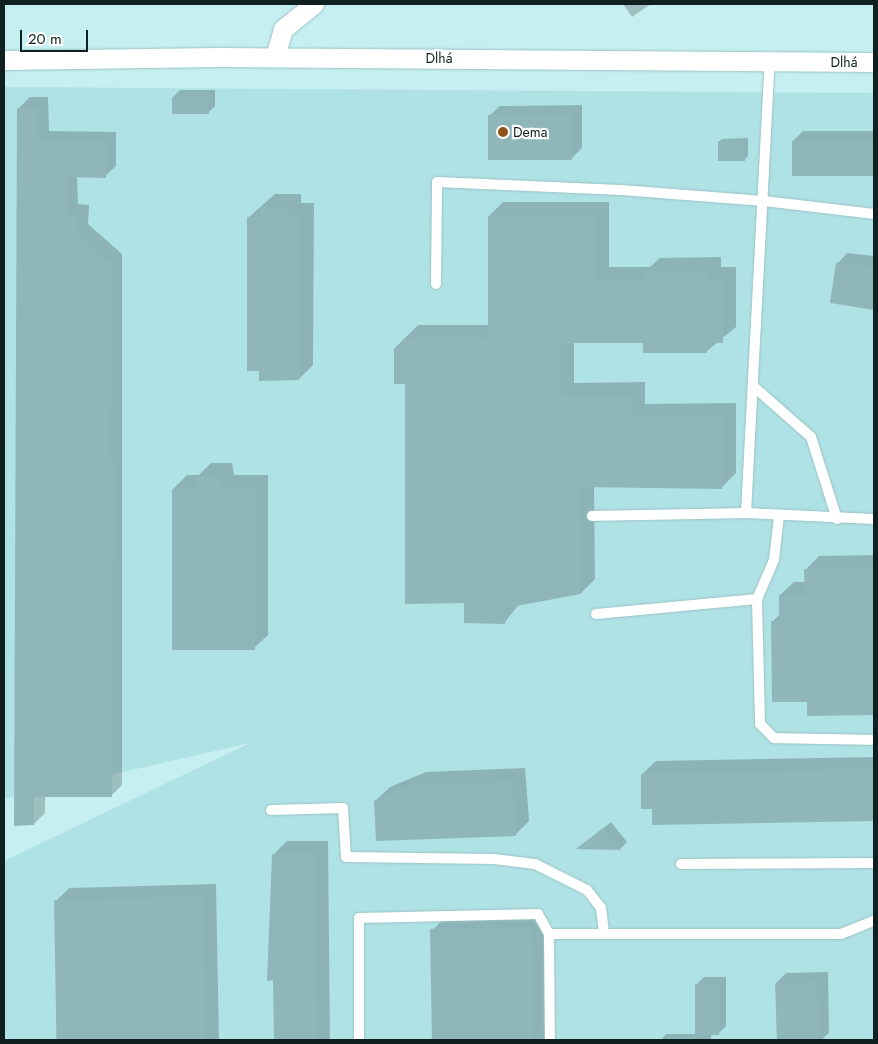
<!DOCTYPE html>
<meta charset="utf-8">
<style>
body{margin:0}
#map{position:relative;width:878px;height:1044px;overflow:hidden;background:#c5eff1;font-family:Jost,sans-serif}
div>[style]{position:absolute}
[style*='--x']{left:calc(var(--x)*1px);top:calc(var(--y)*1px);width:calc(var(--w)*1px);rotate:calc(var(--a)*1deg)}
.built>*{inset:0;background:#afe2e5}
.shadow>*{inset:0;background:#0003}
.building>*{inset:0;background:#8fb7b9;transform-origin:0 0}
.roads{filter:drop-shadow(0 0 1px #9ac2c4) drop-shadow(0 0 1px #9ac2c4)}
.service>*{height:10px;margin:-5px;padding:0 5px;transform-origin:5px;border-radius:5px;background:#fff}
.minor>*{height:19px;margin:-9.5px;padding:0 9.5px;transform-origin:9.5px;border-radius:9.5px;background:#fff}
.dots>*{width:14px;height:14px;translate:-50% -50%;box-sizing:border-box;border:2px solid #fff;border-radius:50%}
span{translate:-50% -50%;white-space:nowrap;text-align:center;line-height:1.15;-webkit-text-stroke:4.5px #fff;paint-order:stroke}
.street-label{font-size:14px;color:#102021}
.poi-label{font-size:14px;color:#102021}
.left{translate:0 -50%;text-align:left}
.frame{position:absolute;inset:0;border:5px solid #102021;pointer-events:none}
.scale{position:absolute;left:20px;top:30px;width:68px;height:22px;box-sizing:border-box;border:2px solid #102021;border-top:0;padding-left:6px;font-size:15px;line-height:18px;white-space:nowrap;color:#102021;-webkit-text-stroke:4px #fff;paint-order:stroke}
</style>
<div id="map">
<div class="built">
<i style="clip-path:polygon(4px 87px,874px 93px,874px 1040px,4px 1040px,4px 861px,250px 743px,4px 799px)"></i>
</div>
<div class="shadow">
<i style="clip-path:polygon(623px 4px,651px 4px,632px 17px)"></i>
<i style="clip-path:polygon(180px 90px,215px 90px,215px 106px,208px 113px,173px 97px)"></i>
<i style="clip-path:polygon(30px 97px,48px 97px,49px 131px,116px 132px,116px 166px,105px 176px,77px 176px,78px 204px,89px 205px,88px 224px,122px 254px,122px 785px,111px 796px,45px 796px,45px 813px,34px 824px,19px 108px)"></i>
<i style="clip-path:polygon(582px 105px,582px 148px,571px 159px,489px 116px,500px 106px)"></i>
<i style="clip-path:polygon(803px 131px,874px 131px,874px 175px,792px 175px,793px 141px)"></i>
<i style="clip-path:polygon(748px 138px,748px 156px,745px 159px,719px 142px,722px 139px)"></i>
<i style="clip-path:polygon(275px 194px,301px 194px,301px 203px,314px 203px,313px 365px,299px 379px,249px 217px)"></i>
<i style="clip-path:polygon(503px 202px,609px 202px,609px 267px,650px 267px,660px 258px,721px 257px,721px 267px,736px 267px,736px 327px,707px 351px,645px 341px,574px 341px,574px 383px,645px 382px,645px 404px,736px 403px,736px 473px,722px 487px,594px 486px,595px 579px,581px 593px,519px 604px,505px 622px,465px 602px,395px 348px,418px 325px,489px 325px,489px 216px)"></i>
<i style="clip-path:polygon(847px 253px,874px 256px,874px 308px,832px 302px,837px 264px)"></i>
<i style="clip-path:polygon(211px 463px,232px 463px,234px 475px,268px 475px,268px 635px,254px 648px,173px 489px,187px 475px,199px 475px)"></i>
<i style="clip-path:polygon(874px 555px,874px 714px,808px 715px,808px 700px,772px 622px,780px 614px,780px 595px,794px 582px,806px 582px,805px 570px,819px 556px)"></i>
<i style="clip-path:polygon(874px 757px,874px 820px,653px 823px,653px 808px,642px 774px,656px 761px)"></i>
<i style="clip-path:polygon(525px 768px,529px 821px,515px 835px,375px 801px,390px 787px,426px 772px)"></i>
<i style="clip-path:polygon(611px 822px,627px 842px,620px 849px,579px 848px)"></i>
<i style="clip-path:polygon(287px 841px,328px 841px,330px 1040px,275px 1040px,273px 855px)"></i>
<i style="clip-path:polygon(216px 884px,219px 1040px,58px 1040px,55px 902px,69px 888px)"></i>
<i style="clip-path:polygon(545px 914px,548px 1040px,433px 1040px,432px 931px,445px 917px)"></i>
<i style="clip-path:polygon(828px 972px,829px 1033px,821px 1040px,777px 1040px,776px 983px,786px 973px)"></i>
<i style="clip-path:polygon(704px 977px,726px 977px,726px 1026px,719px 1033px,711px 1033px,711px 1040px,661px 1040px,666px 1034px,698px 1034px,697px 984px)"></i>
</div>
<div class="building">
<i style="left:172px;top:97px;width:37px;height:17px"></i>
<i style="clip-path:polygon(17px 108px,38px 108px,38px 142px,106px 142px,106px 178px,67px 177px,67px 215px,78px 215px,78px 236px,112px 265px,110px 461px,114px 461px,114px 488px,112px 797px,34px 797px,34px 825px,14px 826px)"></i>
<i style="left:572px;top:115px;width:45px;height:84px;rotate:90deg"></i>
<i style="left:745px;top:141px;width:20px;height:27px;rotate:90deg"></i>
<i style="left:792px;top:141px;width:82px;height:35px"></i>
<i style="clip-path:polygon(288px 207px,288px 217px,300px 217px,299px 380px,259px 381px,259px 371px,247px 371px,247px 217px,260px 217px,260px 208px)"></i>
<i style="clip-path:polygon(488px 216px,596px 216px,596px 281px,645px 280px,645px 271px,708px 271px,708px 280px,723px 280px,723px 343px,707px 342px,707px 353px,643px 353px,643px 343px,561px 343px,561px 396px,632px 396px,632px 417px,723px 417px,722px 489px,580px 487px,581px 594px,505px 608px,505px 624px,464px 623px,464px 603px,405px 604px,405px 384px,394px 384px,394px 348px,403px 347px,403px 339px,488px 338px)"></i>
<i style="clip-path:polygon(836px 263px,874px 268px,874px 310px,830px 303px)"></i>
<i style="clip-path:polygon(219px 476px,221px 488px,255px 488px,255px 650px,172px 650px,172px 489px,196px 489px,196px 477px)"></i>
<i style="clip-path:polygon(874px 568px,874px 715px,807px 716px,807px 702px,772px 702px,771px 621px,779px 621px,779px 595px,805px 595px,804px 569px)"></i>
<i style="clip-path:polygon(874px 770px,874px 821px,652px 825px,652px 809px,641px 809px,641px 774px)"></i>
<i style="clip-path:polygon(512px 782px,516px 836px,376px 841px,374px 801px,411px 785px)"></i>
<i style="clip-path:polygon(603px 828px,621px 850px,576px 849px)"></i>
<i style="clip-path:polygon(272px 854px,314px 854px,317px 1040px,274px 1040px,273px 980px,267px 981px)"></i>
<i style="left:203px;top:898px;width:142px;height:149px;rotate:89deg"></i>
<i style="left:532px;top:927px;width:113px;height:102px;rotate:89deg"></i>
<i style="left:817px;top:982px;width:58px;height:42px;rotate:88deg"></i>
<i style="left:695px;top:984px;width:24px;height:51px"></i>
</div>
<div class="roads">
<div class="service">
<i style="--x:436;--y:284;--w:102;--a:-89.4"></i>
<i style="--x:437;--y:182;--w:184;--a:2.5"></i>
<i style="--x:621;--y:190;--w:143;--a:4.4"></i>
<i style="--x:764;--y:201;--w:111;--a:6.7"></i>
<i style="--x:753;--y:386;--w:77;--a:41.3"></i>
<i style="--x:811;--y:437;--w:86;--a:72.4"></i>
<i style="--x:746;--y:513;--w:128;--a:2.7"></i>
<i style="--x:592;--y:516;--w:154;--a:-1.1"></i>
<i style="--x:746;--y:513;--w:452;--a:-87"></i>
<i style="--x:779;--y:516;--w:44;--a:96.5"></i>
<i style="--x:774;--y:560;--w:43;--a:113.6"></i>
<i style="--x:757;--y:599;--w:125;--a:88.6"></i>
<i style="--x:760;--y:724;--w:20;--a:45"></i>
<i style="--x:774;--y:738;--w:100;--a:1.1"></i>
<i style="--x:596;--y:614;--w:162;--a:-5.3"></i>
<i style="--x:271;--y:810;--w:72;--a:-1.6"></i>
<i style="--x:343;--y:808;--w:49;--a:86.5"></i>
<i style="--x:346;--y:857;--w:148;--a:0.8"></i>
<i style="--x:494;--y:859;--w:41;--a:7"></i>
<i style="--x:535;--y:864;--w:58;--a:26.6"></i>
<i style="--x:587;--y:890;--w:23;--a:52"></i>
<i style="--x:601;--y:908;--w:26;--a:83"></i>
<i style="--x:681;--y:864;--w:193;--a:-0.3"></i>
<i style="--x:549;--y:934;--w:292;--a:0"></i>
<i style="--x:841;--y:934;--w:35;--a:-22"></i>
<i style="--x:359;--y:1040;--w:122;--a:-90"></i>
<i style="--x:359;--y:918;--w:179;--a:-1.3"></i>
<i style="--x:538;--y:914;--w:23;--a:61"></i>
<i style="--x:549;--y:934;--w:106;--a:89.5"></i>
</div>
<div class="minor">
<i style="--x:275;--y:57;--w:29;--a:-74"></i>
<i style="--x:283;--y:29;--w:40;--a:-39"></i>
<i style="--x:4;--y:60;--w:214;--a:-0.8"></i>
<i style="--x:218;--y:57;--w:656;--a:0.44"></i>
</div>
</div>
<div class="dots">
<i style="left:503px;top:132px;background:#92531b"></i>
</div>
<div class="street-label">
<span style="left:439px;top:58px">Dlhá</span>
<span style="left:844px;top:62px">Dlhá</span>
</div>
<div class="poi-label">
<span class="left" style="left:513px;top:132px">Dema</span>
</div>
<div class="frame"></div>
<div class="scale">20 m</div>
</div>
